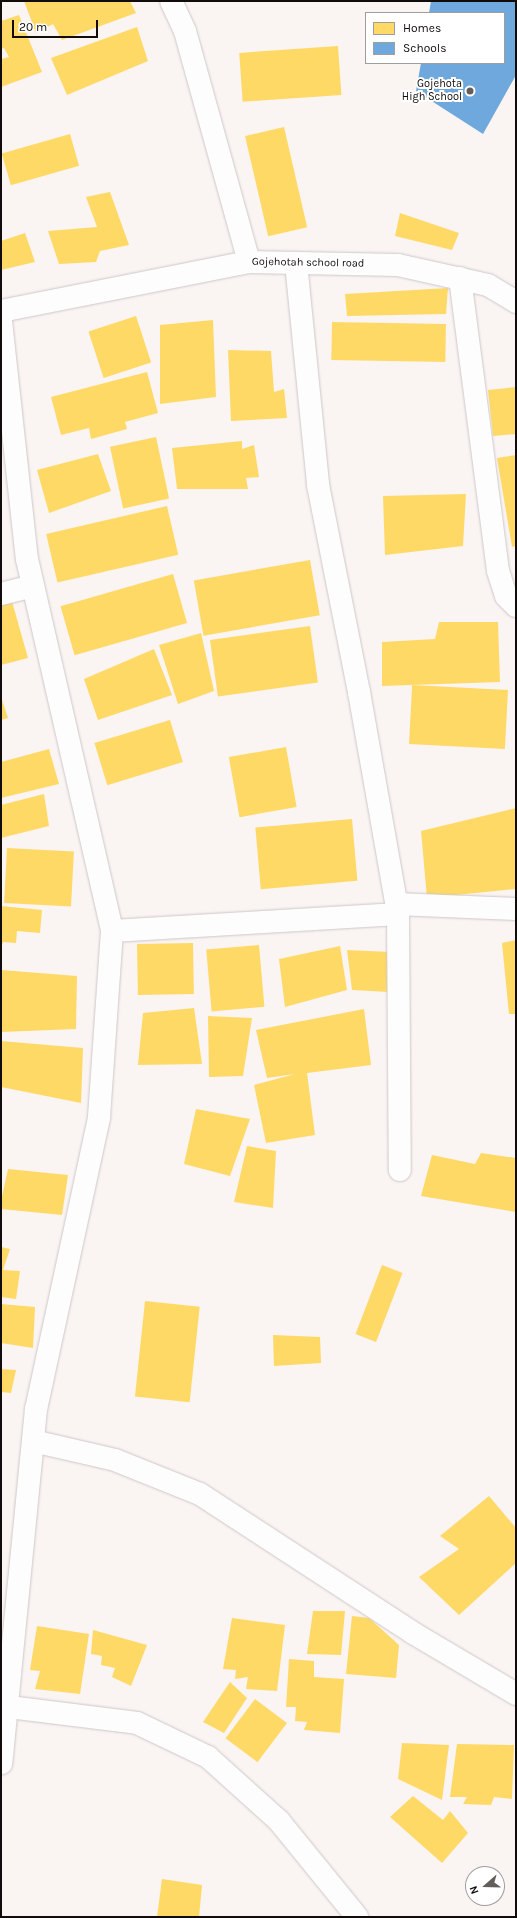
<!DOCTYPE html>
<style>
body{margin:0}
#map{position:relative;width:517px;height:1918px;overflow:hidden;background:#faf4f3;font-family:Karla,sans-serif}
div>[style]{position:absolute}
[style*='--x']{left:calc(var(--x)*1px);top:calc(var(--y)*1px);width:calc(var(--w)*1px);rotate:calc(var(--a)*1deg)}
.homes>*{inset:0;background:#ffd966;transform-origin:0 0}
.schools>*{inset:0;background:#6fa8dc}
.roads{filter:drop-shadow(0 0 1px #cec7c7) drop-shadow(0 0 1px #cec7c7)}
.minor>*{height:22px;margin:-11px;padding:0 11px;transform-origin:11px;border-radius:11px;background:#fefdfd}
.dots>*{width:11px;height:11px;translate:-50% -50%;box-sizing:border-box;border:2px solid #fff;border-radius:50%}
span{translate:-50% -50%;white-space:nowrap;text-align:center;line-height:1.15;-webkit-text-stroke:4px #fff;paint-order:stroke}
.poi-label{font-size:11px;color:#110b0b}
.right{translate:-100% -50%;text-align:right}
.street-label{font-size:11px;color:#110b0b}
.frame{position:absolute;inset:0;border:2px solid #110b0b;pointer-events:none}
.legend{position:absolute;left:365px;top:12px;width:140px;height:52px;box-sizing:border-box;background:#fff;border:1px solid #a09d9d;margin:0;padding:5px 7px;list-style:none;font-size:12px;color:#110b0b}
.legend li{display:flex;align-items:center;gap:8px;height:20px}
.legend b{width:20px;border:1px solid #a09d9d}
.north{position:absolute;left:465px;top:1866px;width:40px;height:40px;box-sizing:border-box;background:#fff;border:1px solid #a09d9d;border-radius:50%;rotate:250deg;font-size:11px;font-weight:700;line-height:16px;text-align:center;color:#110b0b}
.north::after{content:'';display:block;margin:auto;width:14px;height:18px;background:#635d5c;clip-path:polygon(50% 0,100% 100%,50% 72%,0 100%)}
.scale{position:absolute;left:12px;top:20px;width:86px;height:18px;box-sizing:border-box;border:2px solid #110b0b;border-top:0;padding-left:5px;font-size:12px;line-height:14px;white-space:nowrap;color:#110b0b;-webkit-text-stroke:3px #fff;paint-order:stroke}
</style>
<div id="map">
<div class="homes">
<i style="clip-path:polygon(24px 1px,130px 1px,136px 13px,62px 40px,53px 24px,36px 33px)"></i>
<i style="clip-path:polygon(19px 15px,42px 72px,1px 87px,1px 59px,9px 57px,4px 48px,1px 49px,1px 21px)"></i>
<i style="clip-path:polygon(137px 27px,148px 61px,67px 95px,51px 58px)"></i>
<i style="left:338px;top:46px;width:49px;height:99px;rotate:86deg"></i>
<i style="left:284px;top:127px;width:103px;height:40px;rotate:77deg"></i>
<i style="left:70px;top:134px;width:33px;height:71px;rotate:74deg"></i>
<i style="clip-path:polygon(110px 192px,129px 245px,100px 251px,96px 262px,59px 264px,48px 231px,97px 227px,86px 197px)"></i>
<i style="clip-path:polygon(400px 213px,459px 233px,452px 250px,395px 236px)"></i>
<i style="clip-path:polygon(25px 233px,35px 262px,1px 270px,1px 241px)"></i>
<i style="clip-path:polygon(448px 288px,446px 314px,347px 316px,345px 294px)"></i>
<i style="left:136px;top:316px;width:49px;height:50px;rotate:72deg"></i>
<i style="clip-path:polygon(213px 320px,216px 397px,160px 404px,160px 325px)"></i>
<i style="left:332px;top:322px;width:114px;height:38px;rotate:1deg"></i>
<i style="clip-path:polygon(228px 350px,271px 351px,274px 392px,284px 389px,287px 418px,231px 421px)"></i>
<i style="clip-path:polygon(147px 372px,158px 413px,125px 422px,127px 429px,91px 439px,89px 428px,61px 435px,51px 397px)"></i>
<i style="clip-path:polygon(516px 387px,516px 434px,493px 436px,488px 390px)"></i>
<i style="left:156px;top:437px;width:63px;height:47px;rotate:78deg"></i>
<i style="clip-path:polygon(242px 441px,242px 449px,254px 445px,259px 477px,246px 478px,248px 489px,177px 489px,172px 448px)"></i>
<i style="clip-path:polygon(98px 454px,111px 491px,49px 513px,37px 470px)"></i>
<i style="clip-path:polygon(516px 455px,516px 546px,512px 547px,497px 458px)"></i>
<i style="clip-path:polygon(466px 494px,463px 546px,385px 555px,383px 496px)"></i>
<i style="left:167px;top:506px;width:50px;height:124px;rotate:77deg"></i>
<i style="left:310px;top:560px;width:56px;height:118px;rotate:80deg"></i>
<i style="left:173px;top:574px;width:51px;height:117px;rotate:74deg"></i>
<i style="clip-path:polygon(11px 598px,28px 658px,1px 665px,1px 601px)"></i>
<i style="clip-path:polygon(439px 622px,498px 622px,500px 682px,382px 686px,382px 642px,435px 639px)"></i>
<i style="left:310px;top:626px;width:57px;height:101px;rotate:82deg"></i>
<i style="clip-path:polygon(201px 633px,214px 691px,178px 704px,159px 645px)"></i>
<i style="clip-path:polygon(154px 649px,172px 695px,98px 720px,84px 679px)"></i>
<i style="left:508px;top:690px;width:59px;height:96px;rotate:93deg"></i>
<i style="clip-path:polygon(1px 697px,8px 718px,1px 720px)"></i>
<i style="left:170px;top:720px;width:44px;height:79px;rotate:73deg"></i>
<i style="left:286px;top:747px;width:61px;height:58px;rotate:80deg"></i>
<i style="clip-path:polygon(49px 749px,59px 784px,1px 798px,1px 762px)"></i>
<i style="clip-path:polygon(44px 794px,49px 826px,1px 838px,1px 805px)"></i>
<i style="clip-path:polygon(516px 808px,516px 889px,427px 898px,421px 831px)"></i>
<i style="left:352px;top:819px;width:62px;height:97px;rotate:85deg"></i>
<i style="left:7px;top:848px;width:67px;height:55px;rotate:3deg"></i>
<i style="clip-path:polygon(1px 906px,42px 910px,40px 933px,17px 931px,16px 943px,3px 942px,1px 948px)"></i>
<i style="clip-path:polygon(516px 940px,516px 1014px,509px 1014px,502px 943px)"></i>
<i style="left:193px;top:943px;width:51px;height:56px;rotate:89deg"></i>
<i style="left:259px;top:945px;width:62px;height:53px;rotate:85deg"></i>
<i style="clip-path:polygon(340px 946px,347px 990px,285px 1007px,279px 959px)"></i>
<i style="clip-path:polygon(347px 950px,390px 952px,389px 992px,352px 990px)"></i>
<i style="clip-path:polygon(1px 970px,77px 976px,76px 1029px,1px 1032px)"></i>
<i style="clip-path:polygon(194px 1008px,202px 1064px,138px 1065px,143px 1013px)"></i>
<i style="clip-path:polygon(364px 1009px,371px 1065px,307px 1073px,315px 1135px,266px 1143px,254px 1085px,295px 1074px,267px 1078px,256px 1030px)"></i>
<i style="clip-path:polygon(208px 1016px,252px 1018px,243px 1076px,209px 1077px)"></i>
<i style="clip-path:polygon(1px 1041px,83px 1048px,81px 1103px,1px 1087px)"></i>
<i style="clip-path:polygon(196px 1109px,250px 1119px,230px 1176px,184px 1164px)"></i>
<i style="clip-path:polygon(247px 1146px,276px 1151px,273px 1208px,234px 1202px)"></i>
<i style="clip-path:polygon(481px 1153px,516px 1158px,516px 1212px,421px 1196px,432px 1155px,475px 1164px)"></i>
<i style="clip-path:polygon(8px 1169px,68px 1175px,62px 1215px,1px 1209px,1px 1201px)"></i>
<i style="clip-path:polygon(1px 1247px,10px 1249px,3px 1270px,20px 1271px,16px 1299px,1px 1297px)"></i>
<i style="left:382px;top:1265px;width:22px;height:74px;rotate:21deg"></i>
<i style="left:145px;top:1301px;width:55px;height:96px;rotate:6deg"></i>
<i style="clip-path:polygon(1px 1304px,35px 1307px,33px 1348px,1px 1343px)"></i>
<i style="clip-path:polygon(273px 1335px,320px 1337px,321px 1363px,274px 1366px)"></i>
<i style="clip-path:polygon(1px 1369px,16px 1370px,11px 1393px,1px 1392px)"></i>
<i style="clip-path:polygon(489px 1496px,516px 1528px,516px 1563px,459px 1615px,419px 1577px,459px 1549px,440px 1536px)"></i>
<i style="clip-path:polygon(313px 1611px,345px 1611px,341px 1655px,307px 1654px)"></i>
<i style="clip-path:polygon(352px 1616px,369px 1618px,399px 1645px,396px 1678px,346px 1674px)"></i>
<i style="clip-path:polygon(232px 1618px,285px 1625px,277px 1691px,246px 1689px,248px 1677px,235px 1679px,236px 1670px,223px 1669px)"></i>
<i style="clip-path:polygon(37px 1626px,89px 1634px,80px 1694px,35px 1689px,40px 1671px,30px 1670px)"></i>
<i style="clip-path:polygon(93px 1630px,147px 1645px,131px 1686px,112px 1677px,115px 1668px,101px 1665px,102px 1656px,91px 1654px)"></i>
<i style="clip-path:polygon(289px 1659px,314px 1661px,314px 1677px,344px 1679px,340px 1733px,304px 1730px,307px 1722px,295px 1721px,296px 1707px,286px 1707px)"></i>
<i style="clip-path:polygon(230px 1682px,247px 1698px,224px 1733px,203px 1722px)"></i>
<i style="left:255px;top:1699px;width:40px;height:49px;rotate:37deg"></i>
<i style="clip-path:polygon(402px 1743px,449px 1745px,442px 1800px,398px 1779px)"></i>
<i style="clip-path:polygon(457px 1744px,514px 1745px,512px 1799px,494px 1797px,491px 1805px,463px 1804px,467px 1797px,450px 1797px)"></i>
<i style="clip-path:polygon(413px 1796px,443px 1820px,450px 1811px,468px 1833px,442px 1863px,390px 1817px)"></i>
<i style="clip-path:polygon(162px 1879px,202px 1885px,199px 1917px,157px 1917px)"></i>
</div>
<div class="schools">
<i style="clip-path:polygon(431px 1px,516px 1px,516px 75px,483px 134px,416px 91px,421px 63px,504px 63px,504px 13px,429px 13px)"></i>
</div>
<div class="roads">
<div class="minor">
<i style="--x:171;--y:1;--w:33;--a:65"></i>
<i style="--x:185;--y:31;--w:240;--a:74.5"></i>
<i style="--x:296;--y:263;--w:223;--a:84.3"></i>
<i style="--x:318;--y:485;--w:211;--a:78.8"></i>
<i style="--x:359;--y:692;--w:225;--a:80"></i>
<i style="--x:398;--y:914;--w:256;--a:89.6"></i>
<i style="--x:460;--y:278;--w:295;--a:82.6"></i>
<i style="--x:498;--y:571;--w:26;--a:72"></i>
<i style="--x:506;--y:596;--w:14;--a:45"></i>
<i style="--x:1;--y:311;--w:253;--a:-11.2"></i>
<i style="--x:249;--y:262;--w:149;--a:1.2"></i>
<i style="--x:398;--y:265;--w:92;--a:12.5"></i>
<i style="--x:488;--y:285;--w:33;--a:31"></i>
<i style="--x:1;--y:321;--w:239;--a:83.8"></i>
<i style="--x:27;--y:559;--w:382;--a:77.1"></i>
<i style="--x:112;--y:931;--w:187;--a:94"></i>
<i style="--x:99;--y:1118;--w:298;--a:102.2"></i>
<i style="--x:36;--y:1409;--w:356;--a:95.6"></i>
<i style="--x:1;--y:594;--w:33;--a:-14"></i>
<i style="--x:396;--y:904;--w:120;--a:2.4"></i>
<i style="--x:112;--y:931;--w:287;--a:-3.4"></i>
<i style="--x:33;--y:1441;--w:84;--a:13"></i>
<i style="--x:115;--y:1460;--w:92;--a:21.8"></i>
<i style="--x:200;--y:1494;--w:254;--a:33.1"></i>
<i style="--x:413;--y:1633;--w:120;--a:30.6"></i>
<i style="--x:1;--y:1706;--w:137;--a:7.1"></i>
<i style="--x:137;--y:1723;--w:79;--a:25.6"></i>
<i style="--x:208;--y:1757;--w:96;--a:42"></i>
<i style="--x:279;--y:1821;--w:124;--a:50.9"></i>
</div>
</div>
<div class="dots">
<i style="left:470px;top:91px;background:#635d5c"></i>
</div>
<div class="poi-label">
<span class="right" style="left:462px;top:91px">Gojehota<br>High School</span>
</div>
<div class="street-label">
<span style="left:308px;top:263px;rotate:1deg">Gojehotah school road</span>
</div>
<div class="frame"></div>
<ul class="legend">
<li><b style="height:11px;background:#ffd966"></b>Homes</li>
<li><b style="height:11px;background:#6fa8dc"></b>Schools</li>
</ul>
<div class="north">N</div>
<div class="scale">20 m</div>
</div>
